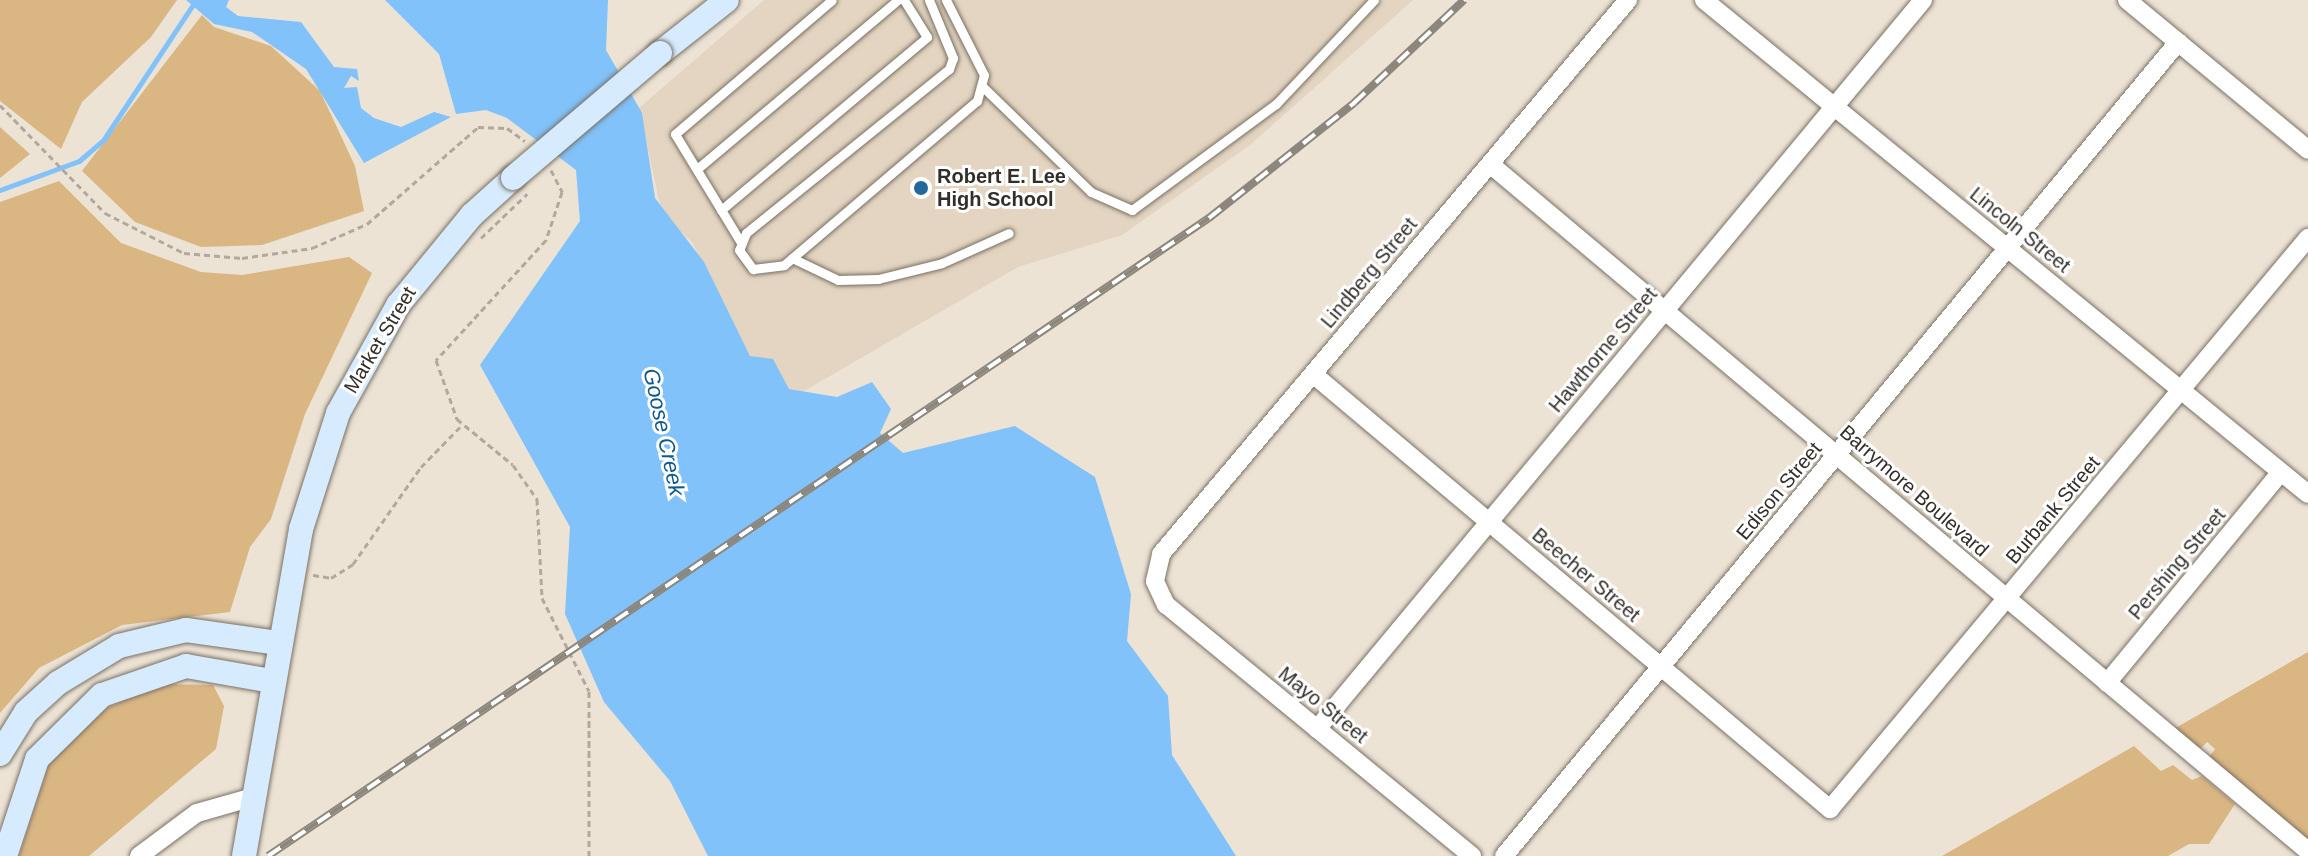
<!DOCTYPE html>
<style>
body{margin:0}
#map{position:relative;width:2308px;height:856px;overflow:hidden;background:#ece3d5;font-family:Helvetica,sans-serif}
div>[style]{position:absolute}
[style*='--x']{left:calc(var(--x)*1px);top:calc(var(--y)*1px);width:calc(var(--w)*1px);rotate:calc(var(--a)*1deg)}
.built>*{inset:0;background:#e3d5c1}
.green>*{inset:0;background:#dab683}
.water>*{inset:0;background:#81c2fa}
.stream>*{height:5px;margin:-2.5px;padding:0 2.5px;transform-origin:2.5px;border-radius:2.5px;background:#81c2fa}
.path>*{height:3px;margin-top:-1.5px;transform-origin:0;background:repeating-linear-gradient(90deg,#b1a99e 0 6px,transparent 0 10px)}
.roads{filter:drop-shadow(0 0 2px #7a7165) drop-shadow(0 0 2px #7a7165)}
.lane>*{height:9px;margin:-4.5px;padding:0 4.5px;transform-origin:4.5px;border-radius:4.5px;background:#fff}
.street>*{height:18px;margin:-9px;padding:0 9px;transform-origin:9px;border-radius:9px;background:#fff}
.secondary>*{height:24px;margin:-12px;padding:0 12px;transform-origin:12px;border-radius:12px;background:#d6ebfd}
.rail>*{height:8px;margin-top:-4px;transform-origin:0;background:repeating-linear-gradient(90deg,#fff 0 15px,#8c867c 0 30px);box-sizing:border-box;border-block:2px solid #8c867c}
.bridges{filter:drop-shadow(0 0 2px #7a7165) drop-shadow(0 0 2px #7a7165)}
.secondary-bridge>*{height:24px;margin:-12px;padding:0 12px;transform-origin:12px;border-radius:12px;background:#d6ebfd}
.dots>*{width:22px;height:22px;translate:-50% -50%;box-sizing:border-box;border:4px solid #fff;border-radius:50%}
span{translate:-50% -50%;white-space:nowrap;text-align:center;line-height:1.15;-webkit-text-stroke:6px #fff;paint-order:stroke}
.poi-label{font-size:20px;color:#322e29;font-weight:700}
.left{translate:0 -50%;text-align:left}
.street-label{font-size:20px;color:#322e29}
.water-label{font-size:22px;color:#0f598d;font-style:italic}
</style>
<div id="map">
<div class="built">
<i style="clip-path:polygon(764px 0,1413px 0,1250px 145px,1122px 235px,1018px 267px,804px 391px,789px 389px,773px 360px,750px 356px,692px 242px,662px 214px,639px 108px)"></i>
</div>
<div class="green">
<i style="clip-path:polygon(0 0,177px 0,151px 37px,82px 102px,61px 149px,0 101px)"></i>
<i style="clip-path:polygon(202px 15px,214px 27px,271px 46px,320px 91px,355px 166px,364px 211px,262px 245px,201px 247px,135px 222px,82px 171px)"></i>
<i style="clip-path:polygon(0 127px,30px 154px,0 178px)"></i>
<i style="clip-path:polygon(59px 181px,121px 243px,201px 272px,242px 275px,349px 257px,372px 273px,305px 414px,271px 519px,250px 547px,230px 612px,122px 625px,39px 668px,0 713px,0 202px)"></i>
<i style="clip-path:polygon(2308px 652px,2308px 842px,2209px 757px,2215px 749px,2207px 742px,2200px 749px,2172px 730px)"></i>
<i style="clip-path:polygon(161px 684px,213px 685px,224px 706px,216px 749px,89px 856px,19px 856px,51px 757px,89px 716px)"></i>
<i style="clip-path:polygon(2134px 746px,2161px 771px,2173px 765px,2192px 780px,2202px 776px,2235px 804px,2209px 844px,2189px 844px,2168px 856px,1942px 856px)"></i>
</div>
<div class="water">
<i style="clip-path:polygon(186px 0,229px 0,226px 7px,238px 16px,301px 22px,334px 67px,357px 69px,359px 81px,351px 76px,344px 88px,357px 87px,361px 108px,374px 118px,401px 127px,434px 112px,451px 117px,364px 163px,306px 69px,252px 32px,214px 24px)"></i>
<i style="clip-path:polygon(385px 0,608px 0,606px 50px,642px 113px,655px 198px,704px 262px,750px 356px,773px 359px,789px 389px,837px 397px,872px 382px,891px 409px,880px 433px,903px 453px,1015px 426px,1095px 477px,1131px 594px,1127px 641px,1168px 696px,1172px 755px,1236px 856px,708px 856px,670px 781px,604px 702px,565px 614px,570px 527px,480px 365px,580px 221px,576px 170px,507px 118px,486px 110px,456px 114px,439px 54px)"></i>
</div>
<div class="stream">
<i style="--x:0;--y:190;--w:84;--a:-20.2"></i>
<i style="--x:79;--y:161;--w:33;--a:-41"></i>
<i style="--x:104;--y:139;--w:167;--a:-56.5"></i>
</div>
<div class="path">
<i style="--x:0;--y:105;--w:151;--a:45.8"></i>
<i style="--x:105;--y:213;--w:89;--a:26.9"></i>
<i style="--x:184;--y:253;--w:58;--a:4.9"></i>
<i style="--x:242;--y:258;--w:71;--a:-8.1"></i>
<i style="--x:312;--y:248;--w:60;--a:-23.6"></i>
<i style="--x:367;--y:224;--w:147;--a:-41.1"></i>
<i style="--x:478;--y:127;--w:29;--a:2"></i>
<i style="--x:507;--y:128;--w:22;--a:36"></i>
<i style="--x:551;--y:170;--w:25;--a:63"></i>
<i style="--x:562;--y:192;--w:51;--a:108.4"></i>
<i style="--x:546;--y:240;--w:163;--a:132.5"></i>
<i style="--x:436;--y:360;--w:63;--a:70.4"></i>
<i style="--x:457;--y:419;--w:72;--a:39.4"></i>
<i style="--x:513;--y:465;--w:42;--a:54.8"></i>
<i style="--x:537;--y:499;--w:99;--a:87.1"></i>
<i style="--x:542;--y:598;--w:104;--a:63.2"></i>
<i style="--x:589;--y:691;--w:165;--a:90"></i>
<i style="--x:481;--y:238;--w:64;--a:-43.7"></i>
<i style="--x:313;--y:575;--w:18;--a:9"></i>
<i style="--x:331;--y:578;--w:26;--a:-32"></i>
<i style="--x:353;--y:564;--w:118;--a:-55"></i>
<i style="--x:421;--y:467;--w:60;--a:-45.7"></i>
</div>
<div class="roads">
<div class="lane">
<i style="--x:929;--y:0;--w:63;--a:67.5"></i>
<i style="--x:953;--y:58;--w:12;--a:110"></i>
<i style="--x:949;--y:69;--w:261;--a:141.1"></i>
<i style="--x:746;--y:233;--w:18;--a:112"></i>
<i style="--x:739;--y:250;--w:24;--a:54"></i>
<i style="--x:753;--y:269;--w:31;--a:-7"></i>
<i style="--x:784;--y:265;--w:253;--a:-40.4"></i>
<i style="--x:977;--y:101;--w:27;--a:-75"></i>
<i style="--x:984;--y:75;--w:84;--a:-116.9"></i>
<i style="--x:984;--y:88;--w:149;--a:44.2"></i>
<i style="--x:1091;--y:192;--w:45;--a:23.7"></i>
<i style="--x:1132;--y:210;--w:179;--a:-36.4"></i>
<i style="--x:1276;--y:104;--w:143;--a:-46.7"></i>
<i style="--x:697;--y:169;--w:263;--a:-40.1"></i>
<i style="--x:721;--y:210;--w:269;--a:-40"></i>
<i style="--x:927;--y:37;--w:44;--a:-121.9"></i>
<i style="--x:740;--y:241;--w:125;--a:-121.3"></i>
<i style="--x:675;--y:134;--w:206;--a:-40.5"></i>
<i style="--x:792;--y:258;--w:51;--a:25.6"></i>
<i style="--x:838;--y:280;--w:40;--a:-1.4"></i>
<i style="--x:878;--y:279;--w:66;--a:-14"></i>
<i style="--x:942;--y:263;--w:73;--a:-24.1"></i>
</div>
<div class="street">
<i style="--x:1704;--y:0;--w:780;--a:39.28"></i>
<i style="--x:2127;--y:0;--w:235;--a:39.6"></i>
<i style="--x:1490;--y:164;--w:1068;--a:40.03"></i>
<i style="--x:1313;--y:374;--w:676;--a:40.08"></i>
<i style="--x:1830;--y:809;--w:745;--a:-50.07"></i>
<i style="--x:2107;--y:683;--w:273;--a:-50.5"></i>
<i style="--x:1317;--y:729;--w:948;--a:-50.26"></i>
<i style="--x:139;--y:856;--w:72;--a:-36.6"></i>
<i style="--x:197;--y:813;--w:58;--a:-15.9"></i>
<i style="--x:1472;--y:856;--w:396;--a:-140.6"></i>
<i style="--x:1166;--y:605;--w:26;--a:-115"></i>
<i style="--x:1155;--y:581;--w:28;--a:-77"></i>
<i style="--x:1161;--y:554;--w:725;--a:-49.87"></i>
<i style="--x:1504;--y:856;--w:1057;--a:-50.37"></i>
</div>
<div class="secondary">
<i style="--x:660;--y:53;--w:85;--a:-38.3"></i>
<i style="--x:0;--y:754;--w:49;--a:-58.2"></i>
<i style="--x:26;--y:712;--w:43;--a:-42.2"></i>
<i style="--x:58;--y:683;--w:71;--a:-31.2"></i>
<i style="--x:119;--y:646;--w:69;--a:-13.4"></i>
<i style="--x:186;--y:630;--w:94;--a:8"></i>
<i style="--x:5;--y:856;--w:102;--a:-71.7"></i>
<i style="--x:37;--y:759;--w:91;--a:-44.6"></i>
<i style="--x:102;--y:695;--w:89;--a:-19"></i>
<i style="--x:186;--y:666;--w:87;--a:9.9"></i>
<i style="--x:244;--y:856;--w:332;--a:-80.1"></i>
<i style="--x:301;--y:529;--w:122;--a:-72.3"></i>
<i style="--x:338;--y:413;--w:124;--a:-60.9"></i>
<i style="--x:398;--y:305;--w:117;--a:-50.6"></i>
<i style="--x:472;--y:215;--w:55;--a:-42.1"></i>
</div>
</div>
<div class="rail">
<i style="--x:268;--y:856;--w:1137;--a:-34.14"></i>
<i style="--x:1209;--y:218;--w:185;--a:-38.4"></i>
<i style="--x:1354;--y:103;--w:151;--a:-43.1"></i>
</div>
<div class="bridges">
<div class="secondary-bridge">
<i style="--x:513;--y:178;--w:193;--a:-40.4"></i>
</div>
</div>
<div class="dots">
<i style="left:921px;top:188px;background:#23689d"></i>
</div>
<div class="poi-label">
<span class="left" style="left:937px;top:188px">Robert E. Lee<br>High School</span>
</div>
<div class="street-label">
<span style="left:2020px;top:230px;rotate:39deg">Lincoln Street</span>
<span style="left:1369px;top:273px;rotate:-50deg">Lindberg Street</span>
<span style="left:380px;top:340px;rotate:-59deg">Market Street</span>
<span style="left:1603px;top:350px;rotate:-50deg">Hawthorne Street</span>
<span style="left:1779px;top:491px;rotate:-50deg">Edison Street</span>
<span style="left:1914px;top:491px;rotate:41deg">Barrymore Boulevard</span>
<span style="left:2053px;top:510px;rotate:-50deg">Burbank Street</span>
<span style="left:2177px;top:564px;rotate:-50deg">Pershing Street</span>
<span style="left:1586px;top:575px;rotate:40deg">Beecher Street</span>
<span style="left:1323px;top:705px;rotate:39deg">Mayo Street</span>
</div>
<div class="water-label">
<span style="left:664px;top:432px;rotate:78deg">Goose Creek</span>
</div>
</div>
